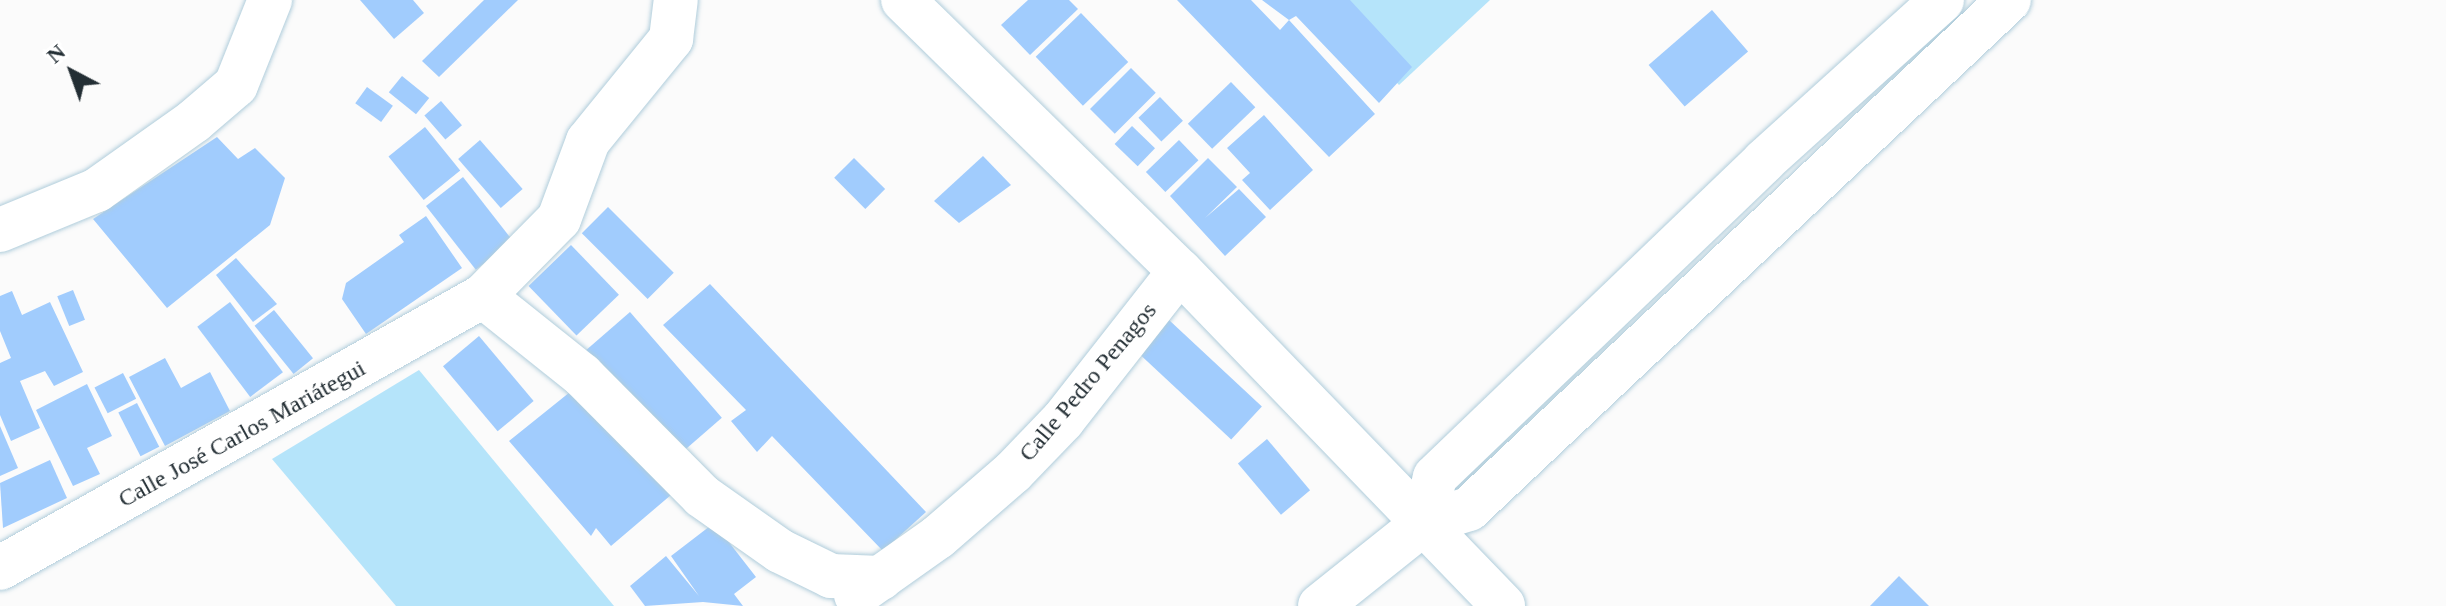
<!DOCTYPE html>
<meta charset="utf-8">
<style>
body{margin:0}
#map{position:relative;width:2446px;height:606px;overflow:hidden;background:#fbfbfb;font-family:"Times New Roman",serif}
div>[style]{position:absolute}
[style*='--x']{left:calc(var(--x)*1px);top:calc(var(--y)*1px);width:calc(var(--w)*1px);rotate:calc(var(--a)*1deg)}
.green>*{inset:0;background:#b5e4fa}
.building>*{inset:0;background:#a1ccfd;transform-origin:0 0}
.roads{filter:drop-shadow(0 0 2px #b0cddb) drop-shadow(0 0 2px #b0cddb)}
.minor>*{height:44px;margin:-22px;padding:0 22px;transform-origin:22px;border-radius:22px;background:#fff}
span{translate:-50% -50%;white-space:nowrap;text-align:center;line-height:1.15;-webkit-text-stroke:8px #fff;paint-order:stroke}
.street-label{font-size:24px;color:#232e34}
.north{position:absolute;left:32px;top:32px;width:80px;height:80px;-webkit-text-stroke:6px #fff;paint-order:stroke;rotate:319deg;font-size:22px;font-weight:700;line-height:32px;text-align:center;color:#232e34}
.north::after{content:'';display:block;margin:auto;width:28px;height:36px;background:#232e34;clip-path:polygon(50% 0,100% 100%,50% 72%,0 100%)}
</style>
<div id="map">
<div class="green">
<i style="clip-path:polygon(1319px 0,1490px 0,1399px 85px)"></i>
<i style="clip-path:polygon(419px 370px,614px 606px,396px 606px,272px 459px)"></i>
</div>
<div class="building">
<i style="clip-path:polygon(360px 0,413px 0,424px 13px,394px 39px)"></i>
<i style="clip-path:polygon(484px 0,518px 0,439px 77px,422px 61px)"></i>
<i style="clip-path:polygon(1028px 0,1069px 0,1078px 9px,1030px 55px,1001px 25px)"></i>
<i style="clip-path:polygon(1177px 0,1251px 0,1280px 30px,1289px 20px,1375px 114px,1329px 157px)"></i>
<i style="clip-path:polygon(1262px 0,1350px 0,1412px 67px,1379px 103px,1296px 16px,1289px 20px)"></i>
<i style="left:1712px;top:10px;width:55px;height:84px;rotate:49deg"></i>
<i style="left:1081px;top:13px;width:68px;height:63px;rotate:46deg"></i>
<i style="left:1131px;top:68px;width:35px;height:58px;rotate:45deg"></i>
<i style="left:402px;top:76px;width:35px;height:21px;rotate:39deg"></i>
<i style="left:1231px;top:82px;width:35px;height:60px;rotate:46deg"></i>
<i style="left:367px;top:87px;width:32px;height:20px;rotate:36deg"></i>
<i style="left:1160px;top:97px;width:33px;height:30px;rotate:46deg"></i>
<i style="left:441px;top:101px;width:32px;height:22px;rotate:49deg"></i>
<i style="clip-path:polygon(1264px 115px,1313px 170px,1270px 210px,1242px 180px,1250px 173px,1227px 148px)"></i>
<i style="left:1132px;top:126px;width:32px;height:25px;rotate:44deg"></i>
<i style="left:425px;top:127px;width:56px;height:47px;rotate:51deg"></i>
<i style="clip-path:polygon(217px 137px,238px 159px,255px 148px,285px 178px,270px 225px,167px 308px,93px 219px)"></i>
<i style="left:480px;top:140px;width:65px;height:29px;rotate:49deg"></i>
<i style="left:1179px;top:140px;width:28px;height:46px;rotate:46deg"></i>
<i style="clip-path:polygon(983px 156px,1011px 185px,959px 223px,934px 201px)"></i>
<i style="left:854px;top:158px;width:44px;height:28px;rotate:45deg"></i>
<i style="clip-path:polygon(1208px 158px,1237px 187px,1205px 218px,1239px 189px,1266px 217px,1225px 256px,1170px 196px)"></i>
<i style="left:463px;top:177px;width:81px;height:47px;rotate:52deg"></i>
<i style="left:608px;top:207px;width:93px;height:37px;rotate:45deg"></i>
<i style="clip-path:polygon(426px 216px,462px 268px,366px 334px,342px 299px,346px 283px,404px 242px,399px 235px)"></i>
<i style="left:571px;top:245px;width:69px;height:59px;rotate:46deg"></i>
<i style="clip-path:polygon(236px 258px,277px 304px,253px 322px,216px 275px)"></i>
<i style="clip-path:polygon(710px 284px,926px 512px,883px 551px,772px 436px,757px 452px,731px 421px,746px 410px,663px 325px)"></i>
<i style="left:73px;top:290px;width:32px;height:17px;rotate:68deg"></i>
<i style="clip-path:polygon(12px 291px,22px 315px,50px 302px,83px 372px,54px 386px,45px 371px,20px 381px,40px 428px,11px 441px,0 415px,0 363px,11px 358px,0 331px,0 296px)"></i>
<i style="left:230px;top:302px;width:88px;height:41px;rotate:53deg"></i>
<i style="left:274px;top:310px;width:62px;height:25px;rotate:51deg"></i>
<i style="left:630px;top:312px;width:140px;height:61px;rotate:49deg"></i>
<i style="left:1169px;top:320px;width:127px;height:45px;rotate:43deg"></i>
<i style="left:479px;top:336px;width:85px;height:47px;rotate:50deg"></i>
<i style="clip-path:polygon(165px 358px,181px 388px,210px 372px,230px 411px,165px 446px,129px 377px)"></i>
<i style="left:123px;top:373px;width:29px;height:32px;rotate:63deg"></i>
<i style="clip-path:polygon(87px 384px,112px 436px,87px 448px,100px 474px,73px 486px,36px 410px)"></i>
<i style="clip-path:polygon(580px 384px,678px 489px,611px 546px,596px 528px,591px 536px,509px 441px)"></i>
<i style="left:137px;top:403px;width:49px;height:21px;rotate:63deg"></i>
<i style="clip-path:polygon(0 426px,18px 468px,0 476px)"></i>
<i style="left:1267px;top:439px;width:67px;height:38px;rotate:50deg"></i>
<i style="clip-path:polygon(50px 460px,67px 498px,3px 528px,0 483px)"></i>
<i style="clip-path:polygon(714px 523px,756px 577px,734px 594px,743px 606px,703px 602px,645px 606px,630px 586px,666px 556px,699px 596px,671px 556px)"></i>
<i style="clip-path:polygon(1899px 576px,1929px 606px,1870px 606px)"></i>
</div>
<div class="roads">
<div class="minor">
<i style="--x:903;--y:0;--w:388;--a:44.4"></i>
<i style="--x:1180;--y:271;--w:465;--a:46"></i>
<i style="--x:0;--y:230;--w:105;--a:-22.4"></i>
<i style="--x:97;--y:190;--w:119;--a:-35.4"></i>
<i style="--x:194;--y:121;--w:55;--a:-40.6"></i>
<i style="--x:236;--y:85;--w:92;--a:-68.2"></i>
<i style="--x:483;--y:296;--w:127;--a:38.6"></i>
<i style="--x:582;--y:375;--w:170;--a:45.2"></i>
<i style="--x:702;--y:496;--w:95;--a:35.2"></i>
<i style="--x:780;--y:551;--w:57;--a:26.1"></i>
<i style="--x:831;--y:576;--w:50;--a:2.3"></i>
<i style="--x:1424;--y:523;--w:47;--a:-76.6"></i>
<i style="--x:1435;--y:477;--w:456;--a:-43.8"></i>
<i style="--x:1764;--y:161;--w:240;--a:-42.1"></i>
<i style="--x:0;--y:568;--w:554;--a:-29.39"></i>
<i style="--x:483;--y:296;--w:108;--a:-45.4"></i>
<i style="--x:559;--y:219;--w:83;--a:-69.6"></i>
<i style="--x:588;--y:141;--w:132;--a:-50.9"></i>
<i style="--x:671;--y:39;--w:39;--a:-83"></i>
<i style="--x:856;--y:595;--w:100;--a:-35.3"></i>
<i style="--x:938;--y:537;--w:99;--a:-40.9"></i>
<i style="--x:1013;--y:472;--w:72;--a:-46.1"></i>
<i style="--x:1063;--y:420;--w:189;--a:-51.9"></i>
<i style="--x:1320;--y:606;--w:133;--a:-38.6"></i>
<i style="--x:1424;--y:523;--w:47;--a:-17.3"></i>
<i style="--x:1469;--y:509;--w:742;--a:-43.31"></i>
</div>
</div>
<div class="street-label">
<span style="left:1088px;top:382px;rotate:-50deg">Calle Pedro Penagos</span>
<span style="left:242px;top:434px;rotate:-29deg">Calle José Carlos Mariátegui</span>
</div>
<div class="north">N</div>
</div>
